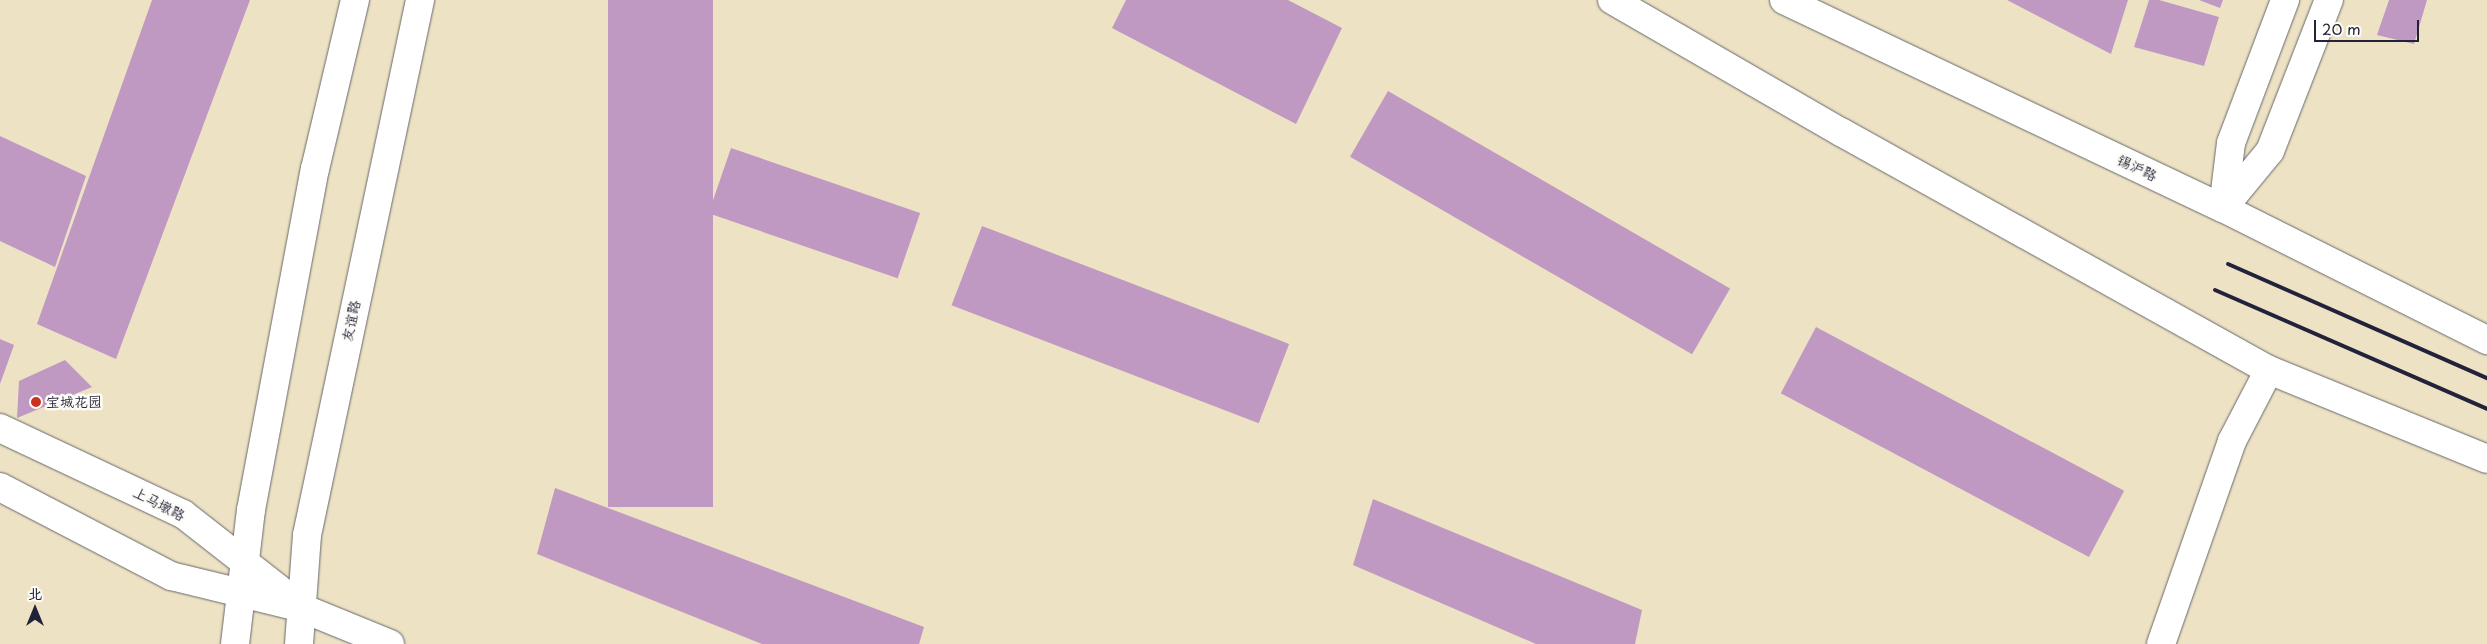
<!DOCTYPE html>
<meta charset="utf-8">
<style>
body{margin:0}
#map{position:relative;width:2487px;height:644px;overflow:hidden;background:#ede3c4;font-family:"Playpen Sans","LXGW WenKai TC",sans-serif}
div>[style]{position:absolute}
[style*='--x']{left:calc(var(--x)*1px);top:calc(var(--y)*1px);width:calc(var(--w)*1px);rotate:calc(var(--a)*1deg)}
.building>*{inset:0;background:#bf99c1;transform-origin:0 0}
.roads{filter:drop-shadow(0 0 1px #69666b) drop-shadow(0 0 1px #69666b)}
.minor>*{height:28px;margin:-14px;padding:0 14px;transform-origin:14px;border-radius:14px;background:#fff}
.tertiary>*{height:28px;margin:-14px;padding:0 14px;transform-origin:14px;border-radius:14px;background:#fff}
.primary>*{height:28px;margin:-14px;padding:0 14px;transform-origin:14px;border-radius:14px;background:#fff}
.rail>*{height:4px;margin:-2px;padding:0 2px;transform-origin:2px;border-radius:2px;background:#22223b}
.dots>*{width:14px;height:14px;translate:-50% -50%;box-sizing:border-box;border:2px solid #fdfcf7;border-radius:50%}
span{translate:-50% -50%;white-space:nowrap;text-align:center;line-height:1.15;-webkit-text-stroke:5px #fdfcf7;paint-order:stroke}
.street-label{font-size:14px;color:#22223b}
.poi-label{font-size:14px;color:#22223b}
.left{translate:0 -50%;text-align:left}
.north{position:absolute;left:10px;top:584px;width:50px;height:50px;-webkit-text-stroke:4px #fdfcf7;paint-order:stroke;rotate:0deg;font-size:14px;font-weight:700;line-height:20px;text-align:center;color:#22223b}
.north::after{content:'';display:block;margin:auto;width:18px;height:22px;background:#22223b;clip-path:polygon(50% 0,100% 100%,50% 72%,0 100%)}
.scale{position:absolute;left:2314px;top:20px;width:105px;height:22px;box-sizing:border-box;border:2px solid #22223b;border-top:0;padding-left:6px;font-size:15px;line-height:18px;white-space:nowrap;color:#22223b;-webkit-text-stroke:4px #fdfcf7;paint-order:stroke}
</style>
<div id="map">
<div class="building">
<i style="clip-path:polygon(152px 0,250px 0,116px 359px,37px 324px)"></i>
<i style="left:608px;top:0;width:105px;height:507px"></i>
<i style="clip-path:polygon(1126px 0,1288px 0,1342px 28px,1296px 124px,1112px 28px)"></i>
<i style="clip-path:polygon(2007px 0,2128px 0,2111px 54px)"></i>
<i style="clip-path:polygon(2149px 0,2159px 0,2219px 17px,2204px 66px,2134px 47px)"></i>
<i style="clip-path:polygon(2199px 0,2223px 0,2220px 8px)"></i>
<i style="clip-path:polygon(2389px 0,2427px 0,2414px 44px,2377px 35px)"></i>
<i style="left:1388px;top:91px;width:395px;height:76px;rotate:30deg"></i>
<i style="clip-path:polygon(0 136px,86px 176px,55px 267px,0 241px)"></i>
<i style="left:731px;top:148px;width:200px;height:69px;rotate:19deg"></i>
<i style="left:982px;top:226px;width:329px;height:85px;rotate:21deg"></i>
<i style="left:1816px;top:327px;width:349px;height:75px;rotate:28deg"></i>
<i style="clip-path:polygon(0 339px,14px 345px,0 384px)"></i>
<i style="clip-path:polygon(65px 360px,92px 387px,17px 418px,19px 381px)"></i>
<i style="clip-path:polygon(555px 488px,924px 627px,919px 644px,762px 644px,537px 554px)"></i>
<i style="clip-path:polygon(1373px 499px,1642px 610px,1635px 644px,1536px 644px,1353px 565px)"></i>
</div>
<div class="roads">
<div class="minor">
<i style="--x:2223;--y:208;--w:74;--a:-50.5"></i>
<i style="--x:2270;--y:151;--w:162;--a:-68.7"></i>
<i style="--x:2223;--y:208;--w:65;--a:-83"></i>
<i style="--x:2231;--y:143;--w:153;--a:-69.3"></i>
<i style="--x:2161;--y:644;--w:215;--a:-70.7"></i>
<i style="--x:2232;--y:441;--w:80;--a:-62.5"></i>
</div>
<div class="tertiary">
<i style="--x:0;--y:428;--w:202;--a:25.2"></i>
<i style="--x:183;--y:514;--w:140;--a:38"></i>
<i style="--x:0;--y:487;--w:193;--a:27.5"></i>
<i style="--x:171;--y:576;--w:135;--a:13.7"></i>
<i style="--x:302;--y:608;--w:95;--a:22.2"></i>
</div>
<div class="primary">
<i style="--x:1612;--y:0;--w:264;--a:30"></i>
<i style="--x:1841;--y:132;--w:490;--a:29.1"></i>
<i style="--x:2269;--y:370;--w:235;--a:22.2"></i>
<i style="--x:1784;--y:0;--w:486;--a:25.4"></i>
<i style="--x:2223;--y:208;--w:295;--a:26.6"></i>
<i style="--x:235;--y:644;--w:135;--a:-83.2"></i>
<i style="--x:251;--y:510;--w:347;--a:-79.4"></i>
<i style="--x:315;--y:169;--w:174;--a:-76.7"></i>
<i style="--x:299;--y:644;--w:109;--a:-85.8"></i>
<i style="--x:307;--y:535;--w:547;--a:-78.07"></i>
</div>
</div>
<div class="rail">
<i style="--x:2228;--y:264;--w:283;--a:23.8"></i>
<i style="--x:2215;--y:290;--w:297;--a:23.6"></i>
</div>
<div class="dots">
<i style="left:36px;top:402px;background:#c8321e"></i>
</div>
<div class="street-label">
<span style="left:2137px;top:168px;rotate:25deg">锡沪路</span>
<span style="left:351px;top:321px;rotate:-78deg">友谊路</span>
<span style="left:159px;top:504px;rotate:27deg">上马墩路</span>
</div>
<div class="poi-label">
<span class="left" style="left:46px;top:402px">宝城花园</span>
</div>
<div class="north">北</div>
<div class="scale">20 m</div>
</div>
